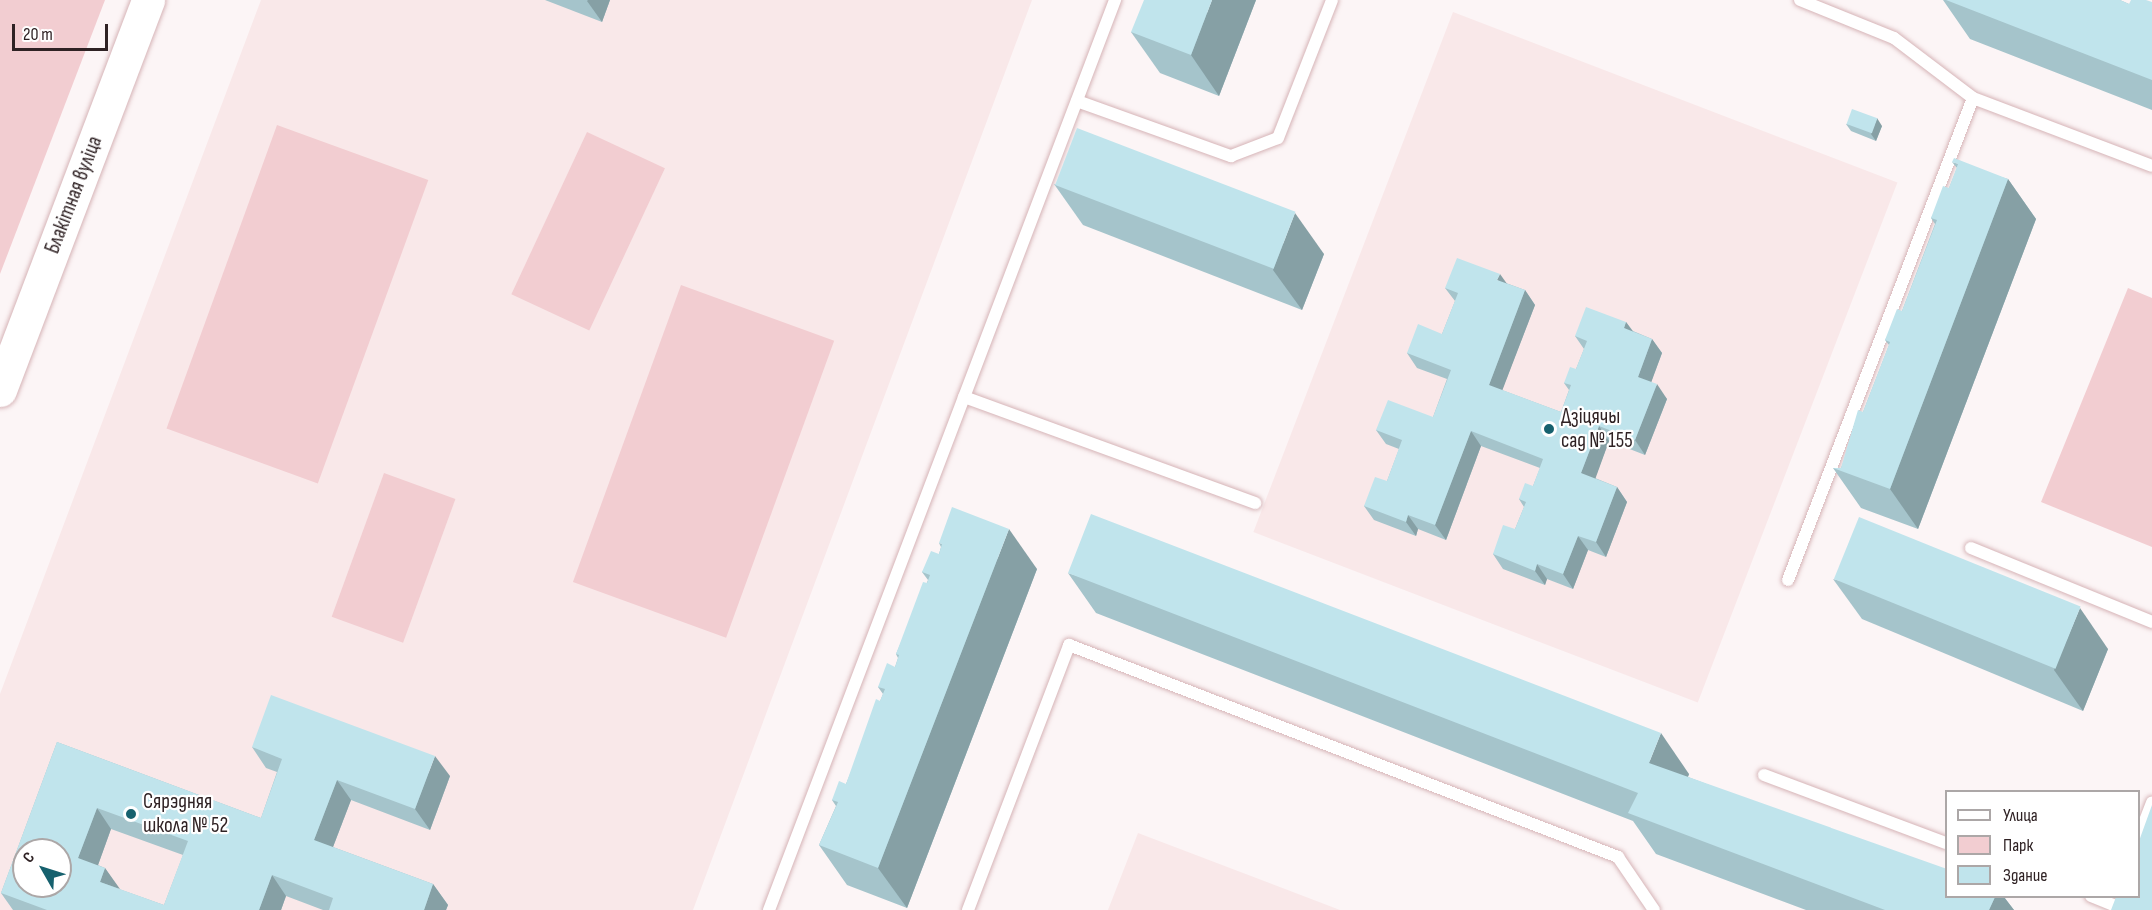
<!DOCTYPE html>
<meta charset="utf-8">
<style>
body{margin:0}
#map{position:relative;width:2152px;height:910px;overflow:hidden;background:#fcf5f6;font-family:"Sofia Sans Condensed",sans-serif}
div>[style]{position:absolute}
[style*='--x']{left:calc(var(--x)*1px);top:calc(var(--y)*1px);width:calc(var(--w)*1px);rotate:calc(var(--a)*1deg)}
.built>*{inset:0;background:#f9e8e9;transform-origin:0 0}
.green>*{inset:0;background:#f2cdd1;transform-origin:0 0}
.roads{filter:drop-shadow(0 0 2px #d6b4b7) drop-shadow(0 0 2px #d6b4b7)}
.lane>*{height:12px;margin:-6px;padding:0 6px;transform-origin:6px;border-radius:6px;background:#fff}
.secondary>*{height:33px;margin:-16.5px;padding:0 16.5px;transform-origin:16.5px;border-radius:16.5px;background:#fff}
.wall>*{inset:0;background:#a5c4cb}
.shaded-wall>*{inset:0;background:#86a0a5}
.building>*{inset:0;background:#c0e4ec;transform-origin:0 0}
.dots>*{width:16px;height:16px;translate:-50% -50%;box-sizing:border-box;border:3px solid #fff;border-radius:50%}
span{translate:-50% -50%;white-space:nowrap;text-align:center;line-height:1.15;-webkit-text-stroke:4.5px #fff;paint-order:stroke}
.street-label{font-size:21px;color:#2f2224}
.poi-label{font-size:21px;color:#2f2224}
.left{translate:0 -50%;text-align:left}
.legend{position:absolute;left:1945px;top:790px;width:195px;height:108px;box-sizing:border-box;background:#fff;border:2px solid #aca7a7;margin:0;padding:8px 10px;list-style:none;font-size:18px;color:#2f2224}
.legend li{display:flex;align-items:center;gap:12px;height:30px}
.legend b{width:30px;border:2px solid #aca7a7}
.north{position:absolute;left:12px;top:838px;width:60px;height:60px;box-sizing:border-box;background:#fff;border:2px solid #aca7a7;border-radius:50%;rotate:309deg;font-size:16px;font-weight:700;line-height:24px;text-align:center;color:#2f2224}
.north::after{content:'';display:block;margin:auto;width:21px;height:27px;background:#16616e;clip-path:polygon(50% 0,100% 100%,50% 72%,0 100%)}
.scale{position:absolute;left:12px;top:24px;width:96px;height:27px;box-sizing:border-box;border:3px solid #2f2224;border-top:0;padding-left:8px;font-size:18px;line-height:21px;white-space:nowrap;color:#2f2224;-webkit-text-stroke:4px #fff;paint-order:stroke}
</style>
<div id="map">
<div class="built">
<i style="clip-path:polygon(evenodd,261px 0,1032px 0,693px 910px,0 910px,0 694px,261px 0,24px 850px,60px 850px,60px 886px,24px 886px,24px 850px)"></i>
<i style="left:1453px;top:12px;width:476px;height:557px;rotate:21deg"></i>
<i style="clip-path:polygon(1138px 833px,1340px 910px,1108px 910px)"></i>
</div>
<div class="green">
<i style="clip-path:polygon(0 0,105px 0,0 274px)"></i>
<i style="left:277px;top:125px;width:161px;height:323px;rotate:20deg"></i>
<i style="left:587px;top:132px;width:86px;height:179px;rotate:25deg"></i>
<i style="left:681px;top:285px;width:163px;height:316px;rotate:20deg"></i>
<i style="clip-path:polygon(2128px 288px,2152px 298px,2152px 547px,2041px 502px)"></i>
<i style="left:384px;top:473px;width:76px;height:153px;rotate:20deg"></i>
</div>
<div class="roads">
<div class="lane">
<i style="--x:1800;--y:0;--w:101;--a:22"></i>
<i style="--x:1894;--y:38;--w:99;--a:37.2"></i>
<i style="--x:1077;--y:101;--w:164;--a:19.7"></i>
<i style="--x:1231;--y:156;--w:50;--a:-21"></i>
<i style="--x:1278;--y:138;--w:148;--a:-68.6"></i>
<i style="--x:964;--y:397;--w:310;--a:20"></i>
<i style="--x:1971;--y:548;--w:196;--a:22.2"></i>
<i style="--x:1788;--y:580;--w:516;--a:-69"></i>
<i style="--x:1973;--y:98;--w:191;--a:20.8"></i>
<i style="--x:1764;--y:775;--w:194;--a:20.5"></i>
<i style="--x:2138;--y:839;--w:39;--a:-69"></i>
<i style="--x:2091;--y:896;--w:24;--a:22"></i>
<i style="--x:769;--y:910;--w:974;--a:-69.18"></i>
<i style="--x:968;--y:910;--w:284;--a:-69.1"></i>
<i style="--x:1069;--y:645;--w:589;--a:21.11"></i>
<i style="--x:1618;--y:857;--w:64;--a:55.8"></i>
</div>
<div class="secondary">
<i style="--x:0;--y:390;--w:417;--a:-69.2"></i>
</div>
</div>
<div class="wall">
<i style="clip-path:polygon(545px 0,610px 0,602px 22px)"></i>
<i style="clip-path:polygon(1256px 0,1219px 96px,1160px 73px,1131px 32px)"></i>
<i style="clip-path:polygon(1943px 0,2120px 0,2129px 4px,2152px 2px,2152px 110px,1970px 39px)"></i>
<i style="clip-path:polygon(1846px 124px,1882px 126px,1876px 141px,1851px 131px)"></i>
<i style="clip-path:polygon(1952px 162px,2008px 179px,2036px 219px,1918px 529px,1861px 508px,1833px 468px,1841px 468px,1863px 412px,1889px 345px,1885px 340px,1902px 311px,1935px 224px,1931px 218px,1949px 188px,1957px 168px)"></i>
<i style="clip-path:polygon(1054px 184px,1324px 254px,1302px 310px,1083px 225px)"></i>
<i style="clip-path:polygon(1506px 283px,1525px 290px,1535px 305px,1502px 390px,1561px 412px,1569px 390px,1564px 383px,1576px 369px,1584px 349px,1575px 336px,1626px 322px,1633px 331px,1652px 339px,1662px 353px,1651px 382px,1667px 399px,1645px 455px,1609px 441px,1595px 478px,1617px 487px,1627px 502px,1606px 557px,1588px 550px,1573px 589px,1547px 579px,1545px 585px,1503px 569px,1493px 554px,1515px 529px,1524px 507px,1519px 499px,1533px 486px,1540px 468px,1481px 446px,1446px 540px,1418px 529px,1416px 536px,1374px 520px,1364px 506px,1387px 481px,1399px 449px,1386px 444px,1376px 430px,1433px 417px,1447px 379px,1417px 368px,1407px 353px,1442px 334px,1455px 301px,1445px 288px)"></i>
<i style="clip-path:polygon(939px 543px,1037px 569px,907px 908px,847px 885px,819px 845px,836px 806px,832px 800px,846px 784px,883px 694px,878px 687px,895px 667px,898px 658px,896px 654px,928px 580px,922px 572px,939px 554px,941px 547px)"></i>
<i style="clip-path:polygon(1068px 573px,1689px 774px,1688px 777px,2004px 897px,2014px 910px,1806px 910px,1656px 854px,1633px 821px,1096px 613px)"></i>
<i style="clip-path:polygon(1833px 579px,2108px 649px,2083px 711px,1862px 619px)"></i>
<i style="clip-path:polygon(evenodd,57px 742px,261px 818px,277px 772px,266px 768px,252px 747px,450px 776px,430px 830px,351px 800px,333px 847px,433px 884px,448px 905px,446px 910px,323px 910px,286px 896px,281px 910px,13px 910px,1px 893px,57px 742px,111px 829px,183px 855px,164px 905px,119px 889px,105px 868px,98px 865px,111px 829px)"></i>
</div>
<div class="shaded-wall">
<i style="clip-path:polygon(588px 0,610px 0,602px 22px,587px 1px)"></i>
<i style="clip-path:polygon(1212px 0,1256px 0,1219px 96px,1191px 55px)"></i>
<i style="clip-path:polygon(1877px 118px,1882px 126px,1876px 141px,1871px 134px)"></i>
<i style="clip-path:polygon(2008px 179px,2036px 219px,1918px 529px,1890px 489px)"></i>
<i style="clip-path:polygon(1295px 213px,1324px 254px,1302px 310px,1273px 270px)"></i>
<i style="clip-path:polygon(1500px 274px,1510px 288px,1497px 280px)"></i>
<i style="clip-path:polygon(1525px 290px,1535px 305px,1499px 399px,1489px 385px)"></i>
<i style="clip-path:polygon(1626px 322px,1636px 336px,1624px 328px)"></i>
<i style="clip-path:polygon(1652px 339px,1662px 353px,1648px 391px,1638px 377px)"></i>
<i style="clip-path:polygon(1657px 384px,1667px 399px,1645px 455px,1635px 440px)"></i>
<i style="clip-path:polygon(1599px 426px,1609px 441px,1592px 488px,1581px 473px)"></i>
<i style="clip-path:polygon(1471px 431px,1481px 446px,1446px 540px,1435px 525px)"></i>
<i style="clip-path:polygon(1617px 487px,1627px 502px,1606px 557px,1596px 542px)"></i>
<i style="clip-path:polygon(1408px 515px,1418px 529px,1416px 536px,1406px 522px)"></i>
<i style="clip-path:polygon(1009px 529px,1037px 569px,907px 908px,878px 868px)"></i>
<i style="clip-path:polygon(1578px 536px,1588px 550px,1573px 589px,1563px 574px)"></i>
<i style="clip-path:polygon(1537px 564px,1547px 579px,1545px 585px,1535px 571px)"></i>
<i style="clip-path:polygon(2080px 608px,2108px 649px,2083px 711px,2054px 670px)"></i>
<i style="clip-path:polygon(1661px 733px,1689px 774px,1677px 804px,1649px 763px)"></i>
<i style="clip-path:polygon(435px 756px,450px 776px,430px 830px,415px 809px)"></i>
<i style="clip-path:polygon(337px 780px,351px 800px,328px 860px,314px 840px)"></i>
<i style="clip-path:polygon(97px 808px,111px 829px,93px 879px,78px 858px)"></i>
<i style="clip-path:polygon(105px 868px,120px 889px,100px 882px)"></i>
<i style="clip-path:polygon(272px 875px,286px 896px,281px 910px,259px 910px)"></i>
<i style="clip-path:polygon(433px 884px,448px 905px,446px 910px,424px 910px)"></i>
<i style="clip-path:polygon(1995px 897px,2004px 897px,2014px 910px,1989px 910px)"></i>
</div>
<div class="building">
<i style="clip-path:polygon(1144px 0,1212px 0,1191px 55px,1131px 32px)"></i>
<i style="clip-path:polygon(1946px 0,2120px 0,2129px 4px,2131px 0,2146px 0,2152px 2px,2152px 80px)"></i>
<i style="left:1852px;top:109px;width:27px;height:16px;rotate:20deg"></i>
<i style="left:1077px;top:128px;width:234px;height:61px;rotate:21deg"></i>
<i style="clip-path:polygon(1954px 158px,2008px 179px,1890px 489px,1833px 468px,1841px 468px,1858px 410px,1863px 412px,1890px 342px,1885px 340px,1897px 309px,1902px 311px,1937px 220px,1931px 218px,1943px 186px,1949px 188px,1958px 164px,1952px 162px)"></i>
<i style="clip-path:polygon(1457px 258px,1500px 274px,1497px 280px,1525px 290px,1489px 385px,1561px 412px,1571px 385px,1564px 383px,1570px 367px,1576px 369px,1587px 341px,1575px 336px,1586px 307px,1626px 322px,1624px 328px,1652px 339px,1638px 377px,1657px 384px,1635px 440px,1599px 426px,1581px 473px,1617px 487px,1596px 542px,1578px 536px,1563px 574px,1537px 564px,1535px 571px,1493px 554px,1503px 525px,1515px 529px,1526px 502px,1519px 499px,1525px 483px,1533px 486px,1543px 459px,1471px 431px,1435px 525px,1408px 515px,1406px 522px,1364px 506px,1375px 477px,1387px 481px,1402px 440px,1376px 430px,1388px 400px,1433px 417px,1451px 370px,1407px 353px,1418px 324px,1442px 334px,1458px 293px,1445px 288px)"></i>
<i style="clip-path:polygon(952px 507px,1009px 529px,878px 868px,819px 845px,838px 802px,832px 800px,839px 781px,846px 784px,876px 699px,880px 701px,885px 689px,878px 687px,887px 663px,895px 667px,899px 655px,896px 654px,923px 582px,927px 583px,930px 575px,922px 572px,931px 551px,939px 554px,942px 544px,939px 543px)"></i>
<i style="clip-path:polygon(1091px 514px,1661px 733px,1649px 763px,1947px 869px,1947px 897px,1995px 897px,1989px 910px,1885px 910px,1628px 813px,1638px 793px,1068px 573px)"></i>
<i style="left:1859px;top:517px;width:239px;height:67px;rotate:22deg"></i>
<i style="clip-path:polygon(evenodd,271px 695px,435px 756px,415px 809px,337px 780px,314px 840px,433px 884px,424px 910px,329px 910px,333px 898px,272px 875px,259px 910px,47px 910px,1px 893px,57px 742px,261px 818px,282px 759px,252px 747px,271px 695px,97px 808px,188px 841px,164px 905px,100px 882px,105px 868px,78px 858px,97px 808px,271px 695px,24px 850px,60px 850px,60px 886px,24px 886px,24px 850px)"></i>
<i style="clip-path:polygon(2152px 805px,2152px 910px,2111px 910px,2116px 897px,2139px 897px,2139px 841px)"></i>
</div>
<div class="dots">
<i style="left:1549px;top:429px;background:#16616e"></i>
<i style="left:131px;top:814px;background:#16616e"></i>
</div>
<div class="street-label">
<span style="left:74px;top:195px;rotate:-69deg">Блакітная вуліца</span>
</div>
<div class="poi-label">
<span class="left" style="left:1561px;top:429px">Дзіцячы<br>сад № 155</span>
<span class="left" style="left:143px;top:814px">Сярэдняя<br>школа № 52</span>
</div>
<ul class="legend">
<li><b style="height:8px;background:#fff"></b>Улица</li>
<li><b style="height:16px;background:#f2cdd1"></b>Парк</li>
<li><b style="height:16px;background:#c0e4ec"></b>Здание</li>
</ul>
<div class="north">С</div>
<div class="scale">20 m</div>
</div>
